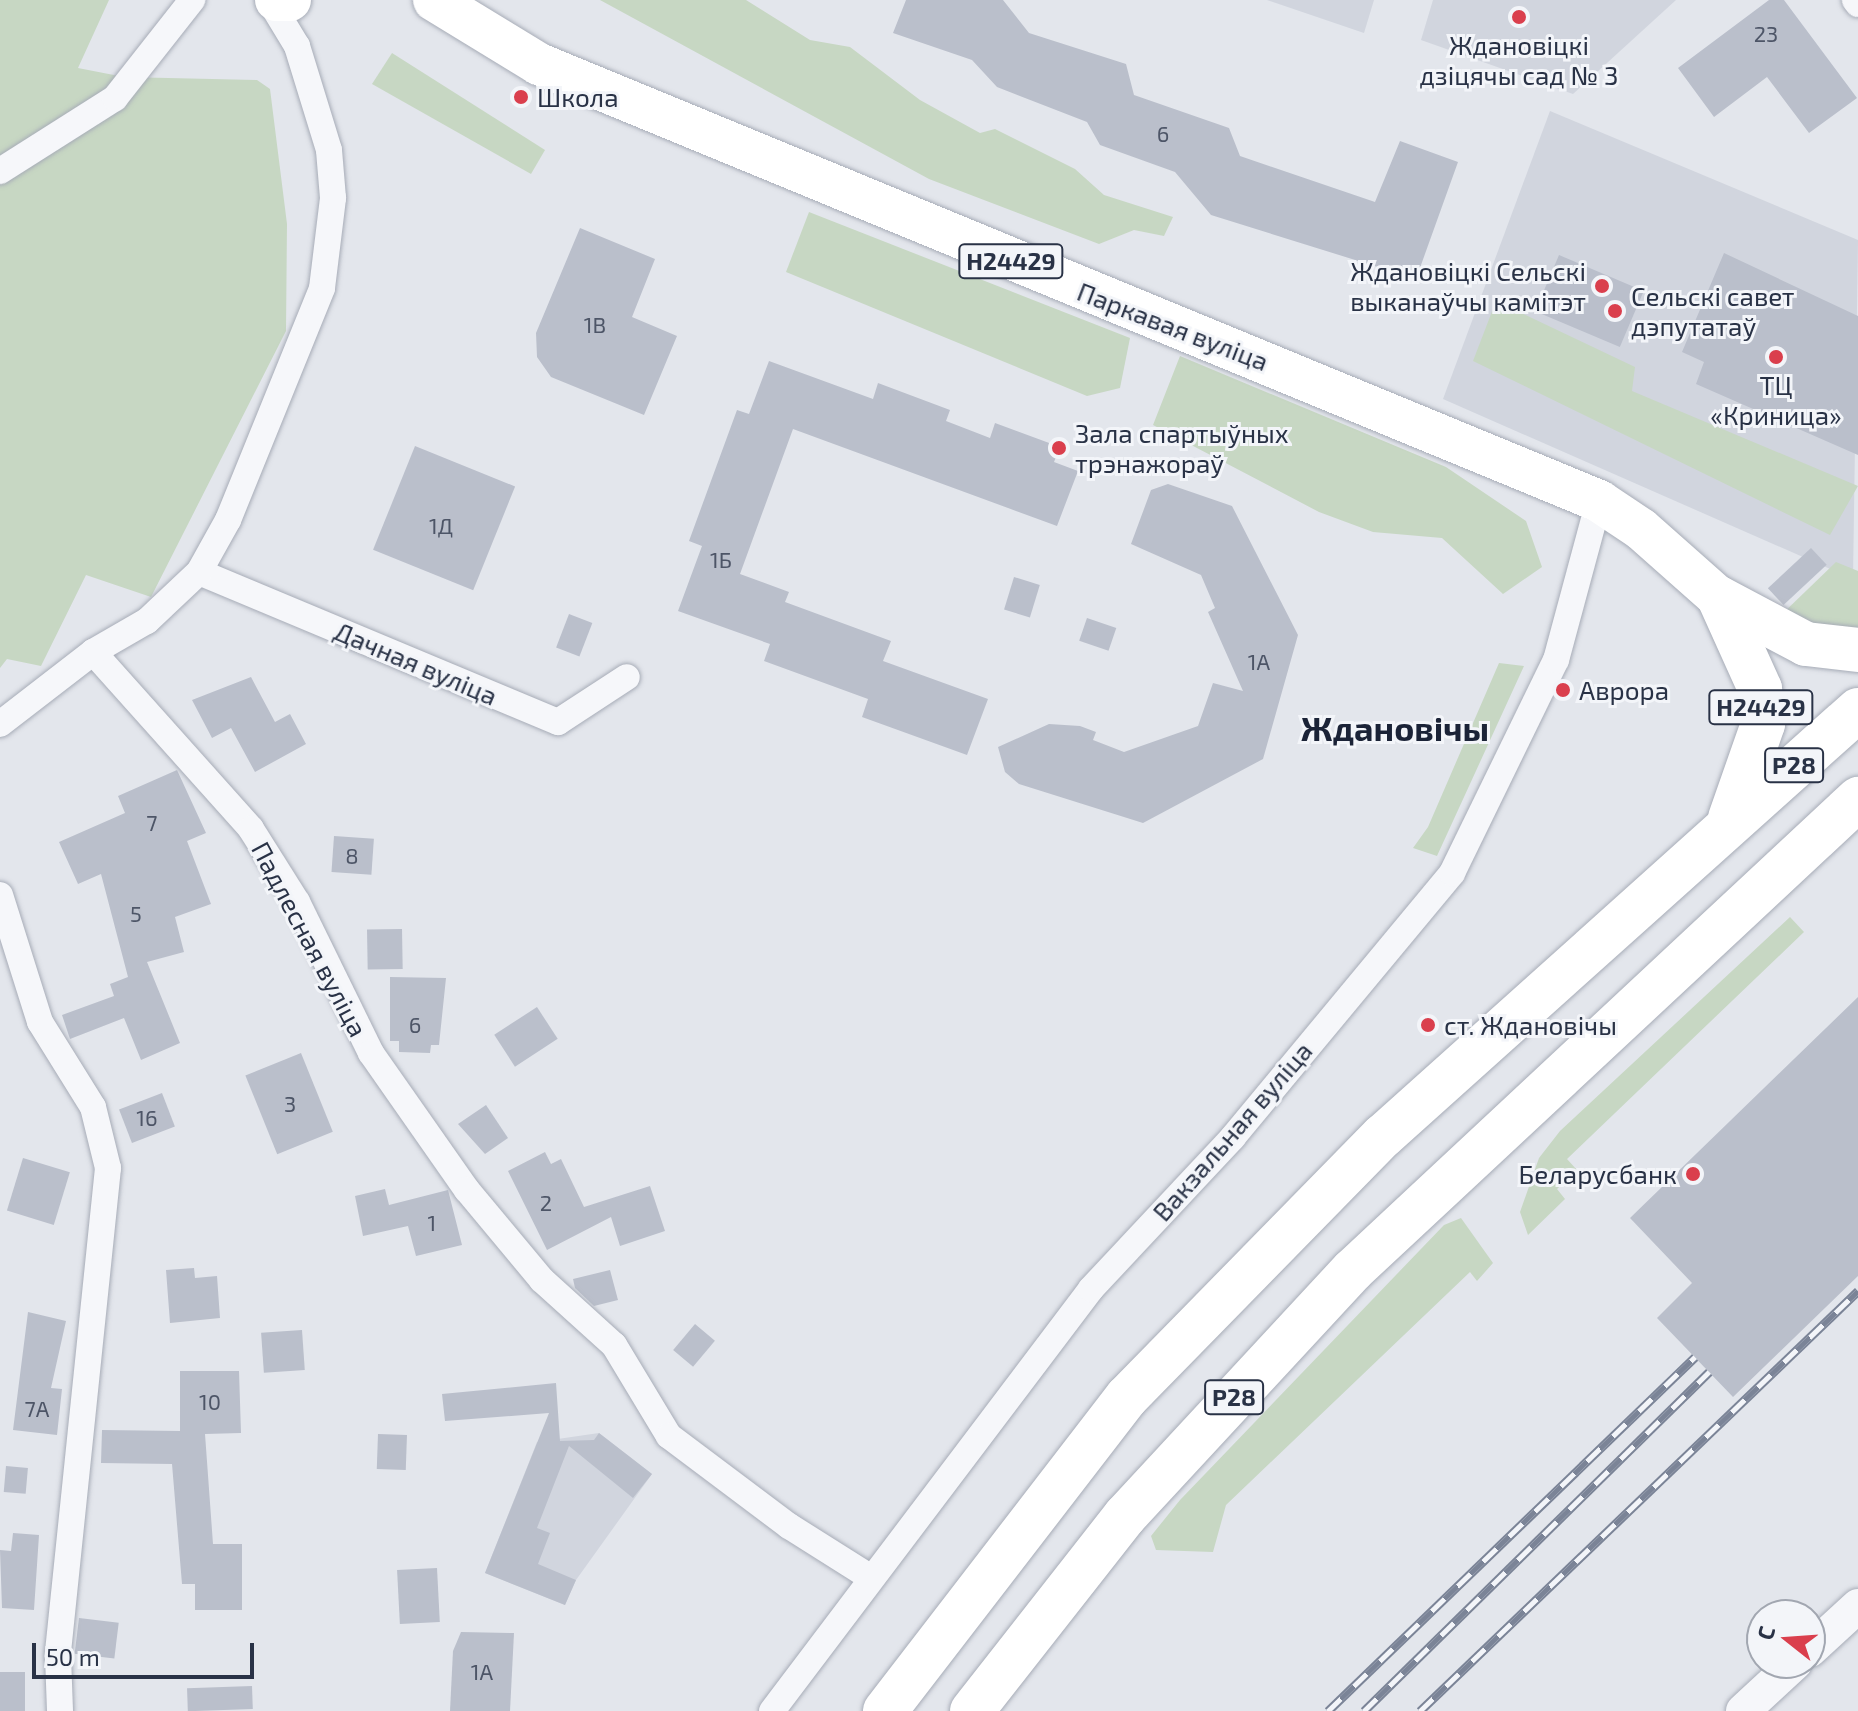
<!DOCTYPE html>
<meta charset="utf-8">
<style>
body{margin:0}
#map{position:relative;width:1858px;height:1711px;overflow:hidden;background:#e3e6ec;font-family:"Exo 2",sans-serif}
div>[style]{position:absolute}
[style*='--x']{left:calc(var(--x)*1px);top:calc(var(--y)*1px);width:calc(var(--w)*1px);rotate:calc(var(--a)*1deg)}
.built>*{inset:0;background:#d1d5de}
.green>*{inset:0;background:#c7d7c3}
.building>*{inset:0;background:#babfcb;transform-origin:0 0}
.roads{filter:drop-shadow(0 0 2px #a7acb7) drop-shadow(0 0 2px #a7acb7)}
.minor>*{height:26px;margin:-13px;padding:0 13px;transform-origin:13px;border-radius:13px;background:#f6f7fa}
.tertiary>*{height:34px;margin:-17px;padding:0 17px;transform-origin:17px;border-radius:17px;background:#f6f7fa}
.primary>*{height:42px;margin:-21px;padding:0 21px;transform-origin:21px;border-radius:21px;background:#fff}
.trunk>*{height:44px;margin:-22px;padding:0 22px;transform-origin:22px;border-radius:22px;background:#fff}
.rail>*{height:9px;margin-top:-4.5px;transform-origin:0;background:repeating-linear-gradient(90deg,#f3f5f9 0 18px,#7b8497 0 36px);box-sizing:border-box;border-block:2px solid #7b8497}
.dots>*{width:22px;height:22px;translate:-50% -50%;box-sizing:border-box;border:4px solid #f3f5f9;border-radius:50%}
span{translate:-50% -50%;white-space:nowrap;text-align:center;line-height:1.15;-webkit-text-stroke:6px #f3f5f9;paint-order:stroke}
.number-label{font-size:22px;color:#4d5567}
.number-label span{-webkit-text-stroke-width:0}
.shield-label span{padding:2px 6px;background:#f3f5f9;border:2px solid;border-radius:6px;-webkit-text-stroke-width:0}
.shield-label{font-size:24px;color:#293246;font-weight:700}
.poi-label{font-size:26px;color:#293246}
.left{translate:0 -50%;text-align:left}
.right{translate:-100% -50%;text-align:right}
.street-label{font-size:26px;color:#293246}
.district-label{font-size:34px;color:#1b2337;font-weight:700}
.north{position:absolute;left:1746px;top:1599px;width:80px;height:80px;box-sizing:border-box;background:#f3f5f9;border:2px solid #a2a7b1;border-radius:50%;rotate:287deg;font-size:22px;font-weight:700;line-height:32px;text-align:center;color:#293246}
.north::after{content:'';display:block;margin:auto;width:28px;height:36px;background:#da3f4d;clip-path:polygon(50% 0,100% 100%,50% 72%,0 100%)}
.scale{position:absolute;left:32px;top:1643px;width:222px;height:36px;box-sizing:border-box;border:4px solid #293246;border-top:0;padding-left:10px;font-size:24px;line-height:28px;white-space:nowrap;color:#293246;-webkit-text-stroke:6px #f3f5f9;paint-order:stroke}
</style>
<div id="map">
<div class="built">
<i style="clip-path:polygon(1267px 0,1374px 0,1364px 33px)"></i>
<i style="clip-path:polygon(1433px 0,1676px 0,1573px 94px,1421px 40px)"></i>
<i style="clip-path:polygon(1550px 111px,1858px 240px,1853px 579px,1443px 399px)"></i>
<i style="clip-path:polygon(599px 1433px,652px 1474px,576px 1580px,565px 1605px,485px 1573px,537px 1442px)"></i>
</div>
<div class="green">
<i style="clip-path:polygon(0 0,109px 0,78px 68px,124px 77px,257px 80px,270px 89px,287px 224px,286px 331px,151px 597px,86px 575px,41px 666px,7px 659px,0 668px)"></i>
<i style="clip-path:polygon(600px 0,746px 0,810px 40px,850px 47px,920px 100px,980px 133px,995px 129px,1075px 169px,1104px 195px,1173px 217px,1164px 236px,1134px 230px,1099px 244px,929px 179px)"></i>
<i style="clip-path:polygon(392px 53px,545px 150px,531px 174px,372px 84px)"></i>
<i style="clip-path:polygon(809px 212px,1130px 338px,1120px 388px,1087px 396px,786px 272px)"></i>
<i style="clip-path:polygon(1496px 301px,1635px 367px,1632px 391px,1858px 486px,1830px 535px,1473px 361px)"></i>
<i style="clip-path:polygon(1180px 356px,1446px 467px,1526px 521px,1542px 567px,1503px 594px,1442px 538px,1373px 532px,1319px 512px,1153px 425px)"></i>
<i style="clip-path:polygon(1836px 562px,1858px 571px,1858px 637px,1779px 617px)"></i>
<i style="clip-path:polygon(1499px 663px,1524px 666px,1437px 856px,1413px 848px,1428px 827px)"></i>
<i style="clip-path:polygon(1790px 917px,1804px 932px,1567px 1159px,1577px 1170px,1557px 1189px,1565px 1199px,1528px 1235px,1520px 1212px,1539px 1158px,1560px 1131px)"></i>
<i style="clip-path:polygon(1461px 1218px,1493px 1263px,1477px 1281px,1470px 1272px,1226px 1505px,1213px 1552px,1156px 1550px,1151px 1536px,1180px 1500px,1444px 1225px)"></i>
</div>
<div class="building">
<i style="clip-path:polygon(906px 0,1003px 0,1029px 33px,1126px 64px,1134px 95px,1229px 128px,1240px 156px,1375px 202px,1400px 141px,1458px 162px,1416px 279px,1211px 215px,1175px 172px,1100px 145px,1087px 122px,997px 87px,972px 60px,893px 33px)"></i>
<i style="clip-path:polygon(1769px 0,1784px 0,1857px 98px,1809px 133px,1767px 77px,1714px 117px,1678px 68px)"></i>
<i style="clip-path:polygon(580px 228px,655px 259px,632px 317px,677px 336px,644px 415px,551px 377px,537px 357px,536px 333px)"></i>
<i style="clip-path:polygon(1724px 253px,1858px 316px,1858px 455px,1696px 384px,1704px 362px,1682px 352px)"></i>
<i style="left:1559px;top:255px;width:92px;height:61px;rotate:23deg"></i>
<i style="clip-path:polygon(769px 361px,873px 399px,878px 383px,950px 410px,946px 421px,990px 438px,995px 423px,1060px 447px,1054px 462px,1078px 471px,1057px 526px,793px 429px,740px 574px,789px 592px,785px 602px,891px 641px,883px 661px,988px 699px,967px 755px,862px 717px,868px 699px,764px 661px,770px 644px,678px 611px,702px 546px,689px 541px,737px 410px,749px 414px)"></i>
<i style="left:415px;top:446px;width:108px;height:112px;rotate:22deg"></i>
<i style="clip-path:polygon(1168px 484px,1232px 506px,1298px 635px,1263px 759px,1143px 823px,1019px 784px,1005px 772px,998px 747px,1049px 724px,1080px 726px,1096px 732px,1093px 740px,1124px 752px,1198px 726px,1213px 683px,1243px 691px,1208px 612px,1215px 608px,1201px 575px,1131px 544px,1151px 490px)"></i>
<i style="left:1811px;top:548px;width:23px;height:59px;rotate:47deg"></i>
<i style="left:1014px;top:577px;width:27px;height:34px;rotate:17deg"></i>
<i style="left:569px;top:614px;width:25px;height:36px;rotate:21deg"></i>
<i style="left:1087px;top:618px;width:31px;height:24px;rotate:19deg"></i>
<i style="clip-path:polygon(251px 677px,275px 722px,290px 714px,306px 744px,255px 772px,231px 728px,212px 738px,192px 700px)"></i>
<i style="clip-path:polygon(177px 770px,206px 833px,187px 841px,211px 904px,175px 917px,184px 952px,147px 962px,180px 1043px,141px 1060px,124px 1018px,70px 1039px,62px 1015px,114px 996px,110px 984px,128px 977px,101px 874px,78px 884px,59px 842px,125px 813px,118px 796px)"></i>
<i style="left:334px;top:836px;width:40px;height:36px;rotate:4deg"></i>
<i style="left:402px;top:929px;width:40px;height:35px;rotate:89deg"></i>
<i style="clip-path:polygon(390px 977px,446px 978px,439px 1045px,431px 1045px,430px 1053px,399px 1052px,399px 1041px,390px 1041px)"></i>
<i style="clip-path:polygon(1858px 997px,1858px 1276px,1733px 1397px,1657px 1318px,1692px 1283px,1630px 1218px)"></i>
<i style="left:537px;top:1007px;width:38px;height:51px;rotate:57deg"></i>
<i style="left:301px;top:1053px;width:85px;height:60px;rotate:68deg"></i>
<i style="left:162px;top:1093px;width:36px;height:46px;rotate:69deg"></i>
<i style="clip-path:polygon(486px 1105px,508px 1138px,485px 1154px,458px 1124px)"></i>
<i style="clip-path:polygon(545px 1152px,551px 1164px,561px 1159px,584px 1207px,650px 1186px,665px 1231px,620px 1246px,611px 1217px,547px 1250px,508px 1171px)"></i>
<i style="left:23px;top:1158px;width:49px;height:55px;rotate:17deg"></i>
<i style="clip-path:polygon(385px 1189px,389px 1205px,448px 1190px,462px 1245px,416px 1256px,408px 1226px,363px 1236px,355px 1196px)"></i>
<i style="clip-path:polygon(194px 1268px,195px 1278px,217px 1276px,220px 1318px,170px 1323px,166px 1270px)"></i>
<i style="clip-path:polygon(610px 1270px,618px 1300px,594px 1306px,575px 1288px,573px 1279px)"></i>
<i style="clip-path:polygon(28px 1312px,66px 1321px,51px 1388px,62px 1389px,57px 1435px,13px 1430px)"></i>
<i style="left:695px;top:1324px;width:26px;height:34px;rotate:40deg"></i>
<i style="left:302px;top:1330px;width:40px;height:41px;rotate:86deg"></i>
<i style="clip-path:polygon(180px 1371px,239px 1371px,241px 1433px,205px 1434px,213px 1544px,242px 1544px,242px 1610px,195px 1610px,195px 1584px,182px 1584px,172px 1464px,101px 1463px,102px 1430px,180px 1431px)"></i>
<i style="clip-path:polygon(556px 1383px,560px 1441px,594px 1440px,599px 1433px,652px 1474px,633px 1498px,569px 1446px,537px 1528px,550px 1533px,538px 1564px,576px 1580px,565px 1605px,485px 1573px,549px 1413px,445px 1421px,442px 1394px)"></i>
<i style="left:378px;top:1434px;width:29px;height:35px;rotate:2deg"></i>
<i style="left:6px;top:1466px;width:22px;height:26px;rotate:5deg"></i>
<i style="clip-path:polygon(13px 1533px,39px 1535px,34px 1610px,2px 1608px,0 1550px,11px 1551px)"></i>
<i style="left:437px;top:1568px;width:54px;height:40px;rotate:87deg"></i>
<i style="left:79px;top:1618px;width:40px;height:36px;rotate:7deg"></i>
<i style="clip-path:polygon(461px 1632px,514px 1633px,510px 1711px,450px 1711px,453px 1651px)"></i>
<i style="left:0;top:1672px;width:25px;height:39px"></i>
<i style="left:252px;top:1686px;width:23px;height:65px;rotate:88deg"></i>
</div>
<div class="roads">
<div class="minor">
<i style="--x:1855;--y:0;--w:5;--a:53"></i>
<i style="--x:0;--y:171;--w:136;--a:-32.4"></i>
<i style="--x:115;--y:98;--w:125;--a:-51.8"></i>
<i style="--x:199;--y:572;--w:389;--a:22.7"></i>
<i style="--x:558;--y:722;--w:82;--a:-33.1"></i>
<i style="--x:93;--y:652;--w:237;--a:48.2"></i>
<i style="--x:251;--y:829;--w:86;--a:57.8"></i>
<i style="--x:297;--y:902;--w:168;--a:63.9"></i>
<i style="--x:371;--y:1053;--w:167;--a:55"></i>
<i style="--x:467;--y:1190;--w:117;--a:50.2"></i>
<i style="--x:542;--y:1280;--w:97;--a:42.1"></i>
<i style="--x:614;--y:1345;--w:106;--a:58.9"></i>
<i style="--x:669;--y:1436;--w:150;--a:36.9"></i>
<i style="--x:789;--y:1526;--w:96;--a:32.2"></i>
<i style="--x:0;--y:724;--w:118;--a:-37.7"></i>
<i style="--x:93;--y:652;--w:62;--a:-29.9"></i>
<i style="--x:147;--y:621;--w:71;--a:-43.3"></i>
<i style="--x:199;--y:572;--w:60;--a:-60.9"></i>
<i style="--x:228;--y:520;--w:250;--a:-67.9"></i>
<i style="--x:322;--y:288;--w:91;--a:-83"></i>
<i style="--x:333;--y:198;--w:48;--a:-94.8"></i>
<i style="--x:329;--y:150;--w:109;--a:-107.1"></i>
<i style="--x:297;--y:46;--w:54;--a:-121.3"></i>
<i style="--x:0;--y:895;--w:133;--a:72.5"></i>
<i style="--x:40;--y:1022;--w:100;--a:58.1"></i>
<i style="--x:93;--y:1107;--w:63;--a:76.2"></i>
<i style="--x:108;--y:1168;--w:491;--a:95.9"></i>
<i style="--x:58;--y:1656;--w:55;--a:87.9"></i>
<i style="--x:772;--y:1711;--w:529;--a:-52.91"></i>
<i style="--x:1091;--y:1289;--w:208;--a:-46.9"></i>
<i style="--x:1233;--y:1137;--w:343;--a:-50.3"></i>
<i style="--x:1452;--y:873;--w:237;--a:-64"></i>
<i style="--x:1556;--y:660;--w:165;--a:-74.9"></i>
</div>
<div class="tertiary">
<i style="--x:1810;--y:1650;--w:65;--a:-42.5"></i>
<i style="--x:1743;--y:1711;--w:71;--a:-42.7"></i>
</div>
<div class="primary">
<i style="--x:276;--y:0;--w:14;--a:0"></i>
<i style="--x:434;--y:0;--w:123;--a:31.4"></i>
<i style="--x:539;--y:64;--w:1147;--a:22.4"></i>
<i style="--x:1599;--y:501;--w:50;--a:33.7"></i>
<i style="--x:1641;--y:529;--w:104;--a:41.5"></i>
</div>
<div class="trunk">
<i style="--x:1719;--y:598;--w:100;--a:65.7"></i>
<i style="--x:1760;--y:689;--w:35;--a:85"></i>
<i style="--x:1763;--y:724;--w:100;--a:109.3"></i>
<i style="--x:1719;--y:598;--w:98;--a:27.9"></i>
<i style="--x:1806;--y:644;--w:52;--a:6.6"></i>
<i style="--x:885;--y:1711;--w:396;--a:-52.4"></i>
<i style="--x:1127;--y:1397;--w:366;--a:-45.6"></i>
<i style="--x:1383;--y:1136;--w:638;--a:-41.89"></i>
<i style="--x:972;--y:1711;--w:248;--a:-51.9"></i>
<i style="--x:1125;--y:1516;--w:335;--a:-47.2"></i>
<i style="--x:1353;--y:1270;--w:691;--a:-43"></i>
</div>
</div>
<div class="rail">
<i style="--x:1328;--y:1711;--w:510;--a:-43.97"></i>
<i style="--x:1364;--y:1711;--w:484;--a:-44.5"></i>
<i style="--x:1420;--y:1711;--w:607;--a:-43.8"></i>
</div>
<div class="dots">
<i style="left:1519px;top:17px;background:#da3f4d"></i>
<i style="left:521px;top:97px;background:#da3f4d"></i>
<i style="left:1602px;top:286px;background:#da3f4d"></i>
<i style="left:1615px;top:311px;background:#da3f4d"></i>
<i style="left:1776px;top:357px;background:#da3f4d"></i>
<i style="left:1059px;top:448px;background:#da3f4d"></i>
<i style="left:1563px;top:690px;background:#da3f4d"></i>
<i style="left:1428px;top:1025px;background:#da3f4d"></i>
<i style="left:1693px;top:1174px;background:#da3f4d"></i>
</div>
<div class="number-label">
<span style="left:1766px;top:34px">23</span>
<span style="left:1163px;top:134px">6</span>
<span style="left:595px;top:325px">1В</span>
<span style="left:441px;top:526px">1Д</span>
<span style="left:721px;top:560px">1Б</span>
<span style="left:1259px;top:662px">1А</span>
<span style="left:152px;top:823px">7</span>
<span style="left:352px;top:856px">8</span>
<span style="left:136px;top:914px">5</span>
<span style="left:415px;top:1025px">6</span>
<span style="left:290px;top:1104px">3</span>
<span style="left:147px;top:1118px">16</span>
<span style="left:546px;top:1203px">2</span>
<span style="left:432px;top:1223px">1</span>
<span style="left:210px;top:1402px">10</span>
<span style="left:37px;top:1409px">7А</span>
<span style="left:482px;top:1672px">1А</span>
</div>
<div class="shield-label">
<span style="left:1011px;top:261px">Н24429</span>
<span style="left:1761px;top:707px">Н24429</span>
<span style="left:1794px;top:765px">Р28</span>
<span style="left:1234px;top:1397px">Р28</span>
</div>
<div class="poi-label">
<span style="left:1519px;top:60px">Ждановіцкі<br>дзіцячы сад № 3</span>
<span class="left" style="left:537px;top:97px">Школа</span>
<span class="right" style="left:1586px;top:286px">Ждановіцкі Сельскі<br>выканаўчы камітэт</span>
<span class="left" style="left:1631px;top:311px">Сельскі савет<br>дэпутатаў</span>
<span style="left:1776px;top:400px">ТЦ<br>«Криница»</span>
<span class="left" style="left:1075px;top:448px">Зала спартыўных<br>трэнажораў</span>
<span class="left" style="left:1579px;top:690px">Аврора</span>
<span class="left" style="left:1444px;top:1025px">ст. Ждановічы</span>
<span class="right" style="left:1677px;top:1174px">Беларусбанк</span>
</div>
<div class="street-label">
<span style="left:1173px;top:326px;rotate:21deg">Паркавая вуліца</span>
<span style="left:416px;top:663px;rotate:23deg">Дачная вуліца</span>
<span style="left:310px;top:939px;rotate:62deg">Падлесная вуліца</span>
<span style="left:1232px;top:1131px;rotate:-49deg">Вакзальная вуліца</span>
</div>
<div class="district-label">
<span style="left:1395px;top:728px">Ждановічы</span>
</div>
<div class="north">С</div>
<div class="scale">50 m</div>
</div>
